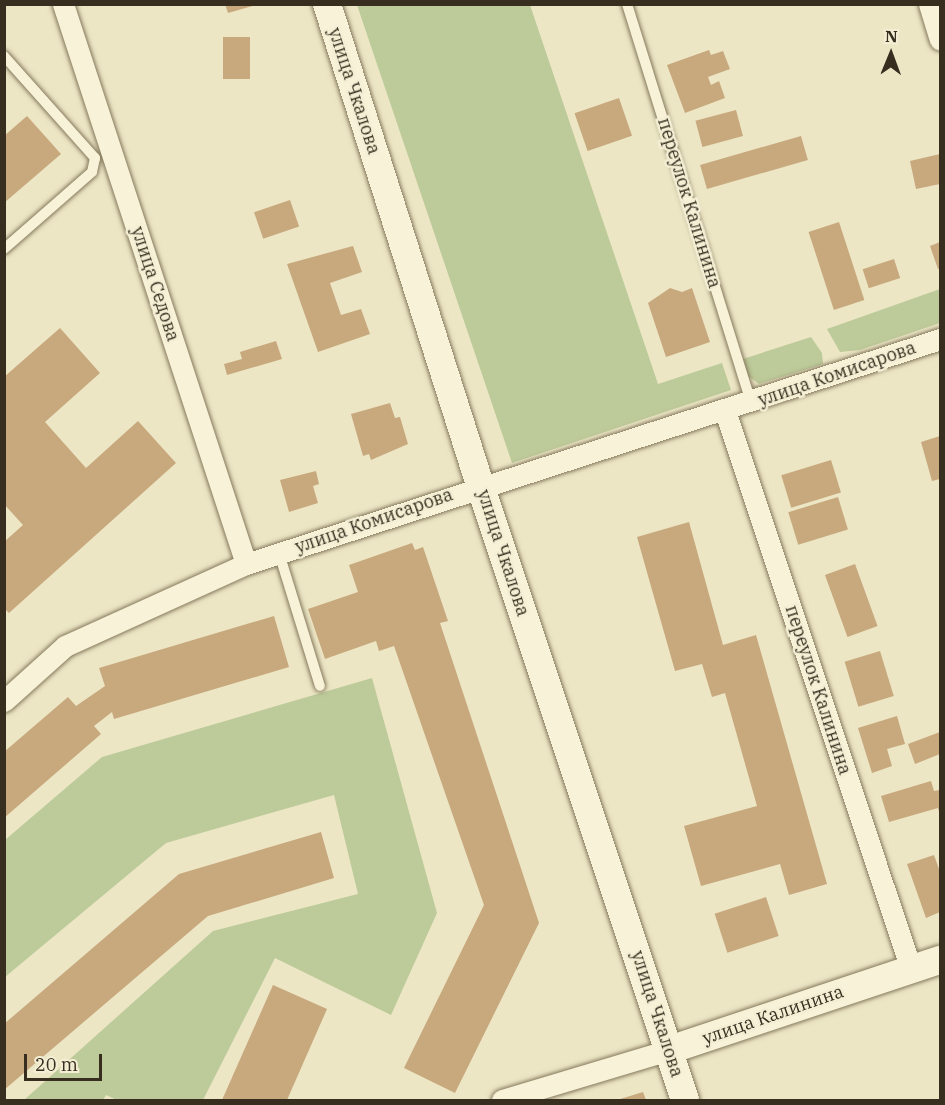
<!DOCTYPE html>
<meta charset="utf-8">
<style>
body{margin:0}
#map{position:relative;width:945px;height:1105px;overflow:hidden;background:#ece6c5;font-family:"IBM Plex Serif",serif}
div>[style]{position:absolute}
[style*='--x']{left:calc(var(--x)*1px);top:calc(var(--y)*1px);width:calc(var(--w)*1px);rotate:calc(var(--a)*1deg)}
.green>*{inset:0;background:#bdca99}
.building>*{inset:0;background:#c8a87d;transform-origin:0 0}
.roads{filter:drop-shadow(0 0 2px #86795c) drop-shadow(0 0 2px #86795c)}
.lane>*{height:10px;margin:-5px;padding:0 5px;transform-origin:5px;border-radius:5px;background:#f7f2d8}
.street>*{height:21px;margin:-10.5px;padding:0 10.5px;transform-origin:10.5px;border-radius:10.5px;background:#f7f2d8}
.secondary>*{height:28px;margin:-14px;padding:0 14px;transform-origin:14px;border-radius:14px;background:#f7f2d8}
span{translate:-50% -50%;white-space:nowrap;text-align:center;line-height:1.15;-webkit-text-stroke:5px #f4efd4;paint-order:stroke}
.street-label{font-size:18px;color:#372e1f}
.frame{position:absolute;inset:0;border:6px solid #372e1f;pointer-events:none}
.north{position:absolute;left:861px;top:24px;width:60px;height:60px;-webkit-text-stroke:4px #f4efd4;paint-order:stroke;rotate:1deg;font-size:16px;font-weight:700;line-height:24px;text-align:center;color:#372e1f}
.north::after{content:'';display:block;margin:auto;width:21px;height:27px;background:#372e1f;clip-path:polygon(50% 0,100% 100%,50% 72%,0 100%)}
.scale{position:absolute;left:24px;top:1054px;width:78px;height:27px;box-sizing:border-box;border:3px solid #372e1f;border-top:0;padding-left:8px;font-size:18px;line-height:21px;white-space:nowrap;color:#372e1f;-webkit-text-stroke:4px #f4efd4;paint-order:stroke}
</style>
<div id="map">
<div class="green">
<i style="clip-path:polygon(357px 5px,530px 5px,658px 384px,722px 363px,731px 390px,512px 463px)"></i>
<i style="clip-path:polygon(940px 289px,940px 323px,860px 350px,840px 352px,827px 329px)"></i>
<i style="clip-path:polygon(811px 337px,822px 353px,823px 364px,759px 384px,748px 376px,743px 359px)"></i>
<i style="clip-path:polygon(372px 678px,437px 913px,391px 1015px,275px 958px,203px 1100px,117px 1100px,106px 1095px,103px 1100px,24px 1100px,213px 931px,358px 894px,334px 795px,166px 843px,5px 977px,5px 840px,102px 757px)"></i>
</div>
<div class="building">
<i style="clip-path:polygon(225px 4px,256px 4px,256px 5px,228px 13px)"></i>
<i style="left:223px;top:37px;width:27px;height:42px"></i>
<i style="clip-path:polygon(709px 50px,711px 55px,723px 51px,730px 69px,708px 77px,711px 85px,719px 81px,725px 98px,685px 113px,667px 65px)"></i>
<i style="left:619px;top:98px;width:40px;height:47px;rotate:71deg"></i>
<i style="left:736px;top:110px;width:27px;height:42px;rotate:75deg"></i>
<i style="clip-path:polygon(27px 116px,61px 154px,4px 203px,4px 136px)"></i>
<i style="left:801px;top:136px;width:25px;height:105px;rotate:74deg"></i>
<i style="clip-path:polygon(940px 154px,940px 184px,916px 189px,910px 161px)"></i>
<i style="left:290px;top:200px;width:28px;height:38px;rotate:71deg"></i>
<i style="left:839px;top:222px;width:82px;height:32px;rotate:72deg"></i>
<i style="clip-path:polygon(940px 242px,940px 268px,938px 269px,930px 246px)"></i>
<i style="clip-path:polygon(353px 246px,362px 272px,330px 283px,341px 315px,361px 309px,370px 334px,318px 352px,287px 264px)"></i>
<i style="left:894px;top:259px;width:20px;height:33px;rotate:72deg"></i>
<i style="clip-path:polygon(670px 288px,682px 292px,692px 288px,710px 342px,666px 357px,648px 303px)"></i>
<i style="clip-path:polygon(60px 328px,100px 373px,45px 422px,86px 468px,138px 421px,176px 463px,9px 613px,4px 608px,4px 542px,23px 525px,4px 504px,4px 377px)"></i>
<i style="clip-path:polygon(276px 341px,282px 359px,227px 375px,224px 364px,242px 359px,240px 352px)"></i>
<i style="clip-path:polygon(390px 403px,395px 418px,400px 417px,408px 444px,371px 460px,369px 454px,363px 456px,351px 414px)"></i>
<i style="clip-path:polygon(940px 436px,940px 479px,932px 481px,921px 442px)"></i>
<i style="left:831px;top:460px;width:34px;height:52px;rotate:73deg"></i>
<i style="clip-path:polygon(316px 471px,319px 484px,313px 486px,318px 503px,289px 512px,280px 480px)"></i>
<i style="left:838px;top:497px;width:34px;height:52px;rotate:73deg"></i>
<i style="clip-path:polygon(689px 522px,723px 645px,756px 635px,827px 884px,789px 895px,780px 864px,701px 886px,684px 826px,757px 806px,725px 693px,712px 697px,702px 664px,675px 671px,637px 537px)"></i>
<i style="clip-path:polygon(412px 543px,415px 550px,423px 547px,448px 621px,440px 623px,539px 923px,455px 1093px,404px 1068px,484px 905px,394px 646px,379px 651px,376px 641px,325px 659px,308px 609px,358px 592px,349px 565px)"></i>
<i style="left:855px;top:564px;width:66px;height:32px;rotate:70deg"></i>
<i style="clip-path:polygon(274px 616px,289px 667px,114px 719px,112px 712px,94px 726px,101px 734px,4px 818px,4px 752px,68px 697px,76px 706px,105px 686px,99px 668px)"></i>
<i style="left:880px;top:651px;width:47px;height:37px;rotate:73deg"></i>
<i style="clip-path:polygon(897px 716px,905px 744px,887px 749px,892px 766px,872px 773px,858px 728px)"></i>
<i style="clip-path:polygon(940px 732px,940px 754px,915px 764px,908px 744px)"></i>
<i style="clip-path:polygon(931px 781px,934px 791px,940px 790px,940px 815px,938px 808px,889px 822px,881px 796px)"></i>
<i style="clip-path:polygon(321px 832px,334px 878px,208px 916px,4px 1090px,4px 1024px,179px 874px)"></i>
<i style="clip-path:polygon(934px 855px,940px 872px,940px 912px,926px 918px,907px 864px)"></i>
<i style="left:766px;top:897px;width:41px;height:54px;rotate:72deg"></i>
<i style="clip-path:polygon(273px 985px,327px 1009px,287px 1100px,222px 1100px)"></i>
<i style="clip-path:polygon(643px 1092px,646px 1100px,617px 1100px)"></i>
</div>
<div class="roads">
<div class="lane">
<i style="--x:627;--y:4;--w:417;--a:72.7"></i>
<i style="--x:4;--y:56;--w:137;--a:48.3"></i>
<i style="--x:95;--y:158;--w:14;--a:102"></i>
<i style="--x:92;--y:172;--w:117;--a:138.8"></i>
<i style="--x:279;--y:553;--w:139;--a:72.9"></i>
</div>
<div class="street">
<i style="--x:63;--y:4;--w:589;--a:71.9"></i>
<i style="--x:929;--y:4;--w:37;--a:73"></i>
<i style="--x:725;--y:411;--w:588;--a:71.57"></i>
<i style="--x:4;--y:701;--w:82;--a:-42"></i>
<i style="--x:65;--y:646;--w:199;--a:-24.4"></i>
<i style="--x:246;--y:564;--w:730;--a:-17.96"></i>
<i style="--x:502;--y:1100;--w:174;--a:-16.7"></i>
</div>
<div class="secondary">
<i style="--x:327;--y:4;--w:505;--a:72.35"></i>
<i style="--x:480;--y:485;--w:648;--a:71.57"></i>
<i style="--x:669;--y:1050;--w:286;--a:-18.4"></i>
</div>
</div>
<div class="street-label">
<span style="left:354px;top:91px;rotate:72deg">улица Чкалова</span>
<span style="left:689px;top:203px;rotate:73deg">переулок Калинина</span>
<span style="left:155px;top:284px;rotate:72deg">улица Седова</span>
<span style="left:837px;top:374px;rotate:-19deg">улица Комисарова</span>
<span style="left:374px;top:521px;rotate:-19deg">улица Комисарова</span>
<span style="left:503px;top:553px;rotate:72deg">улица Чкалова</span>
<span style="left:818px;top:690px;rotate:72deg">переулок Калинина</span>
<span style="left:657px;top:1014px;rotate:72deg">улица Чкалова</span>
<span style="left:773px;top:1015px;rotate:-19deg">улица Калинина</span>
</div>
<div class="frame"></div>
<div class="north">N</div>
<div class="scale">20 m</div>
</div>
